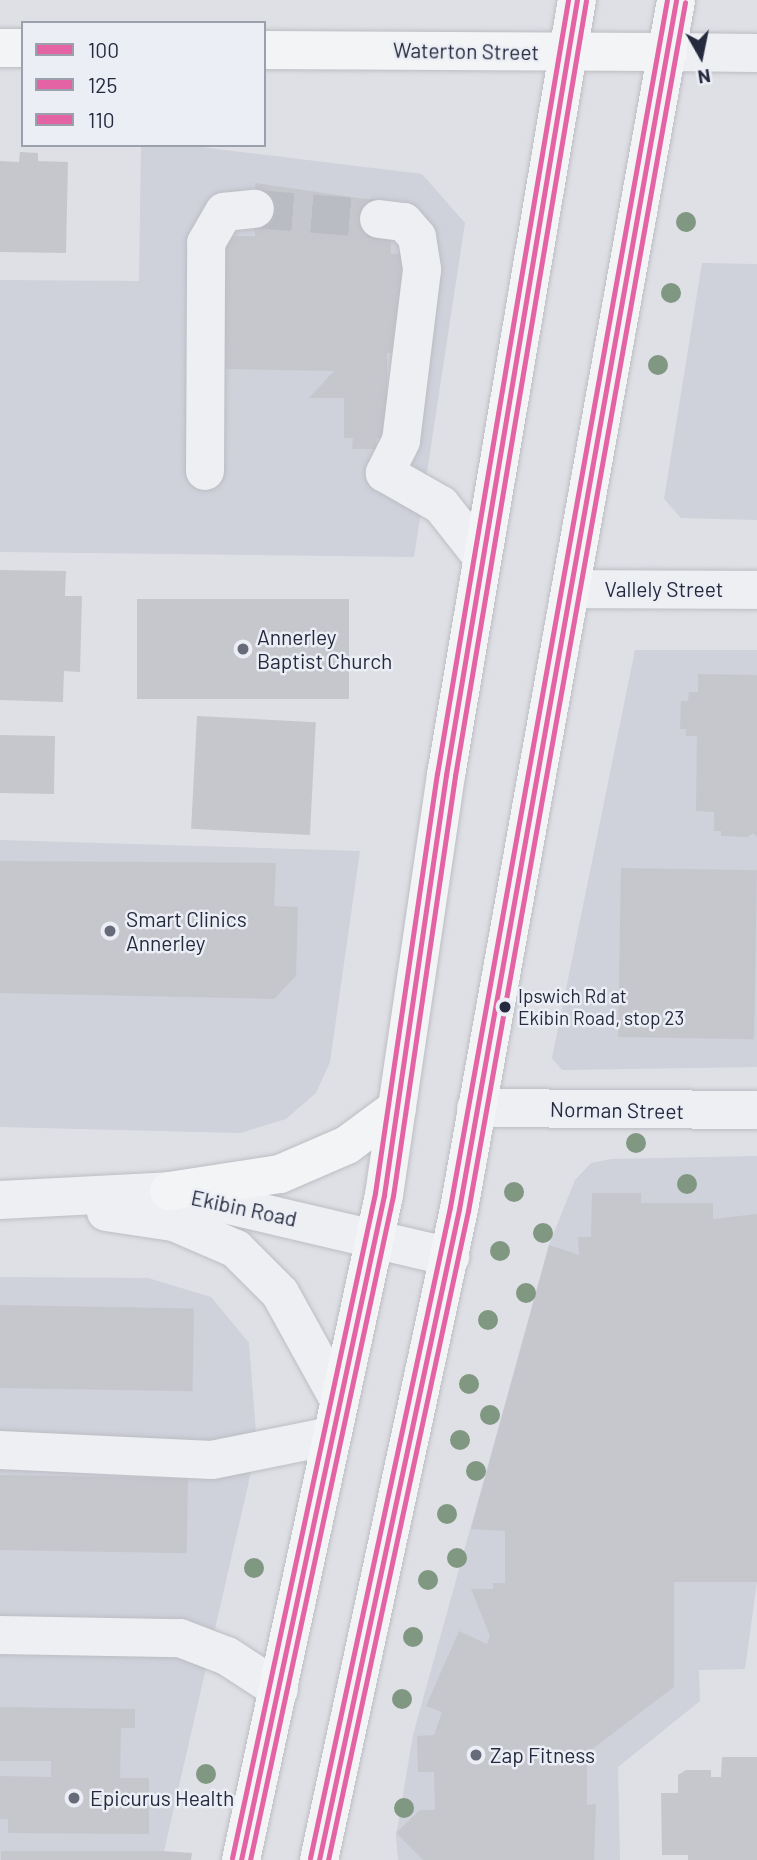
<!DOCTYPE html>
<style>
body{margin:0}
#map{position:relative;width:757px;height:1860px;overflow:hidden;background:#dfe0e5;font-family:Barlow,sans-serif}
div>[style]{position:absolute}
[style*='--x']{left:calc(var(--x)*1px);top:calc(var(--y)*1px);width:calc(var(--w)*1px);rotate:calc(var(--a)*1deg)}
.built>*{inset:0;background:#cfd1db}
.building>*{inset:0;background:#c6c7cd;transform-origin:0 0}
.minor-tunnel>*{height:38px;margin-top:-19px;transform-origin:0;background:repeating-linear-gradient(90deg,#babcc4 0 38px,transparent 0 57px)}
.roads{filter:drop-shadow(0 0 2px #bcbdc3) drop-shadow(0 0 2px #bcbdc3)}
.minor>*{height:38px;margin:-19px;padding:0 19px;transform-origin:19px;border-radius:19px;background:#eeeff2}
.major>*{height:38px;margin:-19px;padding:0 19px;transform-origin:19px;border-radius:19px;background:#f3f4f5}
.highway>*{height:38px;margin:-19px;padding:0 19px;transform-origin:19px;border-radius:19px;background:#f3f4f5}
.bus-1>*{height:5px;margin:-2.5px;padding:0 2.5px;transform-origin:2.5px;border-radius:2.5px;background:#e463a4}
.bus-2>*{height:5px;margin:-2.5px;padding:0 2.5px;transform-origin:2.5px;border-radius:2.5px;background:#e463a4}
.bus-3>*{height:5px;margin:-2.5px;padding:0 2.5px;transform-origin:2.5px;border-radius:2.5px;background:#e463a4}
.trees>*{width:20px;height:20px;margin:-10px;border-radius:50%;background:#809782}
.dots>*{width:19px;height:19px;translate:-50% -50%;box-sizing:border-box;border:4px solid #eceef5;border-radius:50%}
span{translate:-50% -50%;white-space:nowrap;text-align:center;line-height:1.15;-webkit-text-stroke:5px #eceef5;paint-order:stroke}
.bus-label{font-size:19px;color:#252a3f}
.left{translate:0 -50%;text-align:left}
.street-label{font-size:21px;color:#252a3f}
.poi-label{font-size:21px;color:#252a3f}
.legend{position:absolute;left:21px;top:21px;width:245px;height:126px;box-sizing:border-box;background:#eceef5;border:2px solid #9ca0ac;margin:0;padding:9px 12px;list-style:none;font-size:21px;color:#252a3f}
.legend li{display:flex;align-items:center;gap:14px;height:35px}
.legend b{width:35px;border:2px solid #9ca0ac}
.north{position:absolute;left:666px;top:21px;width:70px;height:70px;-webkit-text-stroke:5px #eceef5;paint-order:stroke;rotate:171deg;font-size:19px;font-weight:700;line-height:28px;text-align:center;color:#252a3f}
.north::after{content:'';display:block;margin:auto;width:24px;height:32px;background:#252a3f;clip-path:polygon(50% 0,100% 100%,50% 72%,0 100%)}
</style>
<div id="map">
<div class="built">
<i style="clip-path:polygon(141px 145px,184px 145px,422px 174px,465px 223px,414px 557px,0 552px,0 280px,139px 281px)"></i>
<i style="clip-path:polygon(702px 263px,757px 264px,757px 520px,681px 518px,664px 499px)"></i>
<i style="clip-path:polygon(635px 650px,757px 650px,757px 1067px,562px 1070px,552px 1058px)"></i>
<i style="clip-path:polygon(0 840px,360px 851px,330px 1062px,316px 1093px,286px 1119px,240px 1133px,0 1127px)"></i>
<i style="clip-path:polygon(757px 1156px,757px 1582px,745px 1669px,699px 1670px,700px 1701px,618px 1767px,620px 1860px,398px 1860px,396px 1836px,413px 1735px,549px 1245px,575px 1180px,591px 1163px,611px 1159px)"></i>
<i style="clip-path:polygon(0 1277px,148px 1278px,211px 1297px,249px 1343px,257px 1446px,162px 1860px,0 1860px)"></i>
</div>
<div class="building">
<i style="clip-path:polygon(20px 152px,38px 153px,38px 161px,68px 162px,66px 253px,0 252px,0 161px,19px 162px)"></i>
<i style="clip-path:polygon(255px 183px,379px 201px,391px 237px,391px 254px,408px 253px,399px 353px,387px 353px,387px 438px,376px 438px,376px 449px,352px 449px,353px 438px,344px 438px,344px 398px,309px 398px,334px 371px,225px 369px,225px 236px,255px 236px)"></i>
<i style="clip-path:polygon(0 570px,66px 571px,65px 596px,82px 596px,80px 672px,64px 671px,63px 702px,0 700px)"></i>
<i style="left:137px;top:599px;width:212px;height:100px"></i>
<i style="clip-path:polygon(698px 674px,757px 675px,757px 837px,753px 833px,747px 837px,721px 836px,721px 831px,714px 831px,714px 812px,696px 811px,697px 736px,686px 736px,686px 729px,680px 729px,681px 701px,688px 701px,689px 692px,698px 692px)"></i>
<i style="left:197px;top:716px;width:119px;height:113px;rotate:3deg"></i>
<i style="left:0;top:735px;width:55px;height:58px;rotate:1deg"></i>
<i style="clip-path:polygon(0 861px,276px 863px,274px 906px,298px 907px,296px 976px,274px 999px,0 993px)"></i>
<i style="left:621px;top:868px;width:136px;height:169px;rotate:1deg"></i>
<i style="clip-path:polygon(592px 1193px,641px 1193px,641px 1203px,713px 1203px,713px 1219px,757px 1214px,757px 1582px,674px 1582px,674px 1687px,587px 1753px,587px 1805px,596px 1804px,594px 1860px,423px 1860px,396px 1833px,420px 1810px,435px 1810px,434px 1772px,418px 1772px,417px 1736px,434px 1735px,442px 1712px,426px 1706px,459px 1631px,487px 1644px,490px 1636px,471px 1589px,493px 1589px,493px 1583px,505px 1583px,505px 1531px,471px 1529px,549px 1245px,579px 1255px,578px 1237px,591px 1237px)"></i>
<i style="left:0;top:1305px;width:194px;height:83px;rotate:1deg"></i>
<i style="left:0;top:1475px;width:188px;height:75px;rotate:1deg"></i>
<i style="clip-path:polygon(0 1707px,135px 1709px,135px 1728px,121px 1728px,120px 1778px,149px 1778px,149px 1834px,8px 1833px,8px 1819px,0 1819px,0 1776px,51px 1777px,51px 1761px,0 1761px)"></i>
<i style="clip-path:polygon(722px 1757px,757px 1757px,757px 1860px,688px 1860px,688px 1855px,662px 1855px,661px 1793px,678px 1793px,678px 1775px,686px 1770px,711px 1770px,711px 1777px,721px 1777px)"></i>
<i style="clip-path:polygon(1px 1851px,164px 1851px,192px 1853px,191px 1860px,1px 1860px)"></i>
</div>
<div class="minor-tunnel">
<i style="--x:255;--y:209;--w:124;--a:4.6"></i>
</div>
<div class="roads">
<div class="minor">
<i style="--x:668;--y:52;--w:89;--a:0.6"></i>
<i style="--x:379;--y:219;--w:25;--a:7"></i>
<i style="--x:404;--y:222;--w:20;--a:49"></i>
<i style="--x:417;--y:237;--w:33;--a:81"></i>
<i style="--x:422;--y:270;--w:172;--a:97"></i>
<i style="--x:401;--y:441;--w:36;--a:117"></i>
<i style="--x:385;--y:473;--w:64;--a:29.7"></i>
<i style="--x:441;--y:505;--w:66;--a:51.7"></i>
<i style="--x:205;--y:471;--w:228;--a:-89.7"></i>
<i style="--x:206;--y:243;--w:36;--a:-60"></i>
<i style="--x:224;--y:212;--w:31;--a:-6"></i>
<i style="--x:571;--y:589;--w:186;--a:0.3"></i>
<i style="--x:476;--y:1108;--w:281;--a:0.4"></i>
<i style="--x:0;--y:1200;--w:169;--a:-3"></i>
<i style="--x:169;--y:1191;--w:289;--a:13.2"></i>
<i style="--x:106;--y:1212;--w:69;--a:8.4"></i>
<i style="--x:174;--y:1222;--w:68;--a:23.5"></i>
<i style="--x:236;--y:1249;--w:62;--a:45"></i>
<i style="--x:280;--y:1293;--w:122;--a:61.1"></i>
<i style="--x:0;--y:1450;--w:212;--a:2.7"></i>
<i style="--x:212;--y:1460;--w:121;--a:-11.4"></i>
<i style="--x:0;--y:1635;--w:180;--a:1"></i>
<i style="--x:180;--y:1638;--w:50;--a:21"></i>
<i style="--x:227;--y:1656;--w:62;--a:33.2"></i>
</div>
<div class="major">
<i style="--x:0;--y:48;--w:23;--a:0"></i>
<i style="--x:264;--y:50;--w:404;--a:0.3"></i>
</div>
<div class="highway">
<i style="--x:169;--y:1191;--w:112;--a:-8.7"></i>
<i style="--x:280;--y:1174;--w:73;--a:-23.4"></i>
<i style="--x:347;--y:1145;--w:62;--a:-36.5"></i>
<i style="--x:241;--y:1860;--w:680;--a:-77.86"></i>
<i style="--x:384;--y:1195;--w:425;--a:-81.6"></i>
<i style="--x:446;--y:775;--w:786;--a:-80.41"></i>
<i style="--x:319;--y:1860;--w:666;--a:-77.86"></i>
<i style="--x:459;--y:1209;--w:1228;--a:-79.82"></i>
</div>
</div>
<div class="bus-1">
<i style="--x:241;--y:1860;--w:680;--a:-77.86"></i>
<i style="--x:384;--y:1195;--w:425;--a:-81.6"></i>
<i style="--x:446;--y:775;--w:786;--a:-80.41"></i>
<i style="--x:319;--y:1860;--w:666;--a:-77.86"></i>
<i style="--x:459;--y:1209;--w:1228;--a:-79.82"></i>
</div>
<div class="bus-2">
<i style="--x:250;--y:1860;--w:679;--a:-77.85"></i>
<i style="--x:393;--y:1196;--w:425;--a:-81.6"></i>
<i style="--x:455;--y:776;--w:786;--a:-80.41"></i>
<i style="--x:328;--y:1860;--w:664;--a:-77.83"></i>
<i style="--x:468;--y:1211;--w:1228;--a:-79.82"></i>
</div>
<div class="bus-3">
<i style="--x:232;--y:1858;--w:680;--a:-77.86"></i>
<i style="--x:375;--y:1193;--w:424;--a:-81.6"></i>
<i style="--x:437;--y:774;--w:785;--a:-80.39"></i>
<i style="--x:310;--y:1858;--w:666;--a:-77.86"></i>
<i style="--x:450;--y:1207;--w:1226;--a:-79.81"></i>
</div>
<div class="trees">
<i style="left:686px;top:222px"></i>
<i style="left:671px;top:293px"></i>
<i style="left:658px;top:365px"></i>
<i style="left:636px;top:1143px"></i>
<i style="left:687px;top:1184px"></i>
<i style="left:514px;top:1192px"></i>
<i style="left:543px;top:1233px"></i>
<i style="left:500px;top:1251px"></i>
<i style="left:526px;top:1293px"></i>
<i style="left:488px;top:1320px"></i>
<i style="left:469px;top:1384px"></i>
<i style="left:490px;top:1415px"></i>
<i style="left:460px;top:1440px"></i>
<i style="left:476px;top:1471px"></i>
<i style="left:447px;top:1514px"></i>
<i style="left:457px;top:1558px"></i>
<i style="left:254px;top:1568px"></i>
<i style="left:428px;top:1580px"></i>
<i style="left:413px;top:1637px"></i>
<i style="left:402px;top:1699px"></i>
<i style="left:206px;top:1774px"></i>
<i style="left:404px;top:1808px"></i>
</div>
<div class="dots">
<i style="left:243px;top:649px;background:#666a79"></i>
<i style="left:110px;top:931px;background:#666a79"></i>
<i style="left:505px;top:1007px;background:#252a3f"></i>
<i style="left:476px;top:1755px;background:#666a79"></i>
<i style="left:74px;top:1798px;background:#666a79"></i>
</div>
<div class="bus-label">
<span class="left" style="left:518px;top:1007px">Ipswich Rd at<br>Ekibin Road, stop 23</span>
</div>
<div class="street-label">
<span style="left:466px;top:51px;rotate:1deg">Waterton Street</span>
<span style="left:664px;top:589px">Vallely Street</span>
<span style="left:617px;top:1110px;rotate:1deg">Norman Street</span>
<span style="left:244px;top:1208px;rotate:12deg">Ekibin Road</span>
</div>
<div class="poi-label">
<span class="left" style="left:257px;top:649px">Annerley<br>Baptist Church</span>
<span class="left" style="left:126px;top:931px">Smart Clinics<br>Annerley</span>
<span class="left" style="left:490px;top:1755px">Zap Fitness</span>
<span class="left" style="left:90px;top:1798px">Epicurus Health</span>
</div>
<ul class="legend">
<li><b style="height:9px;background:#e463a4"></b>100</li>
<li><b style="height:9px;background:#e463a4"></b>125</li>
<li><b style="height:9px;background:#e463a4"></b>110</li>
</ul>
<div class="north">N</div>
</div>
